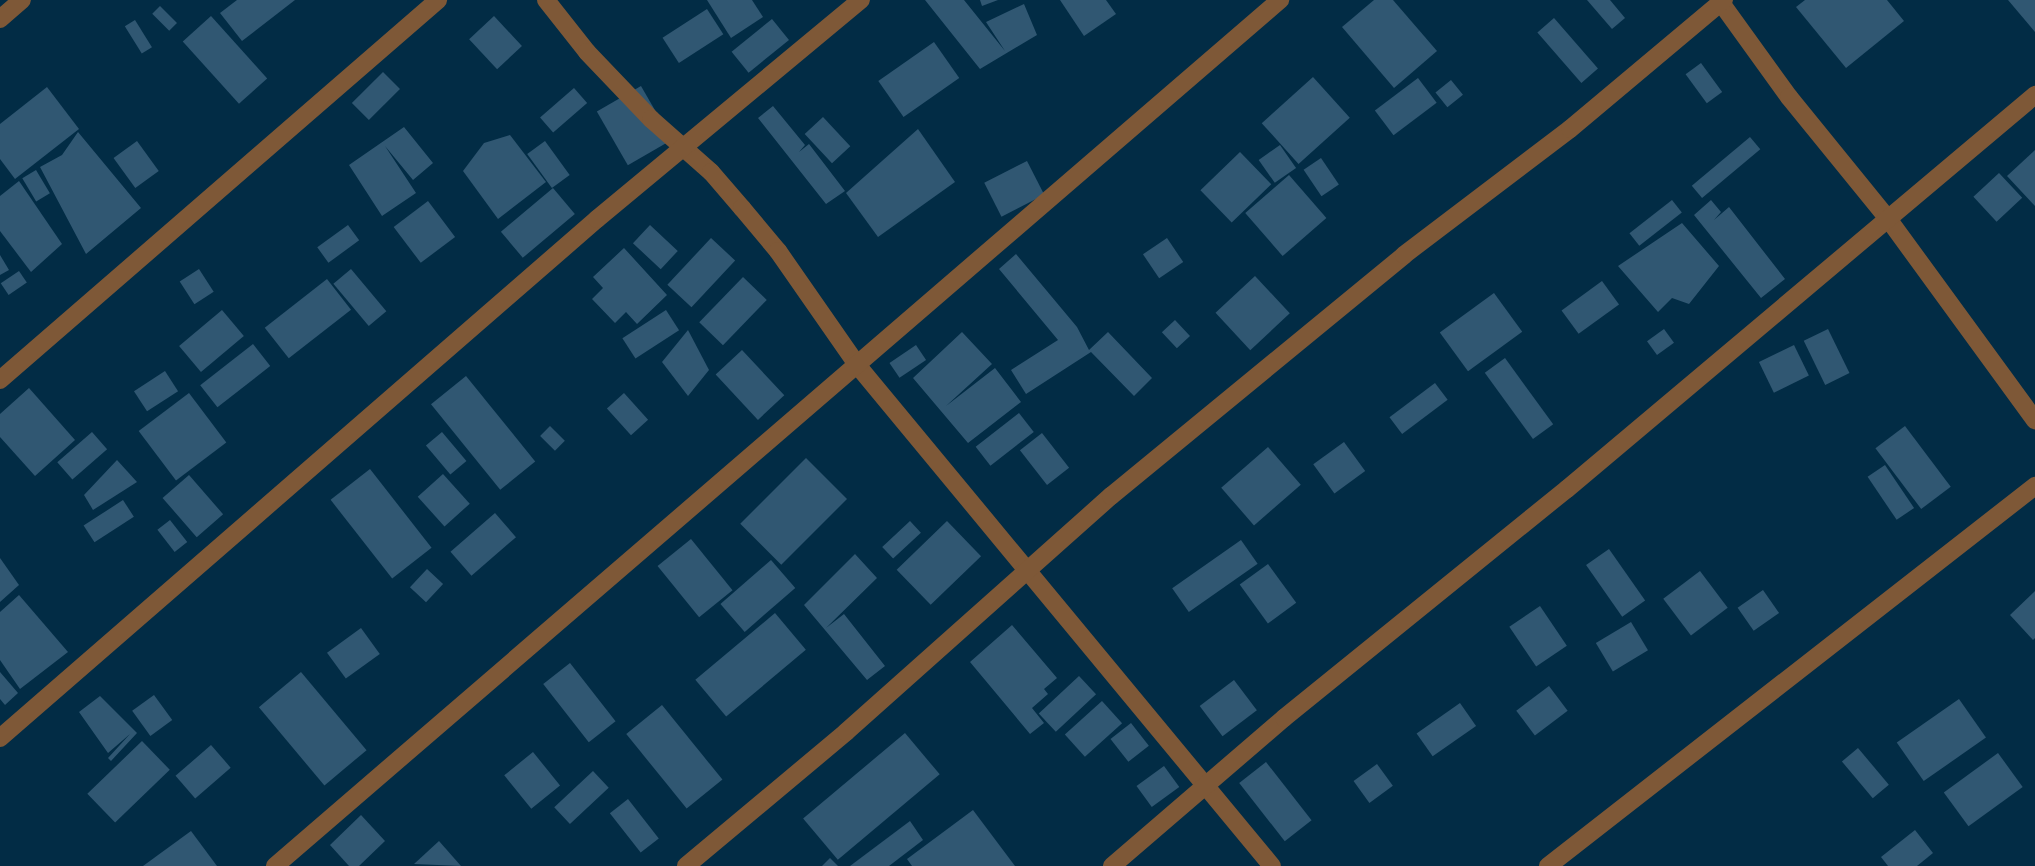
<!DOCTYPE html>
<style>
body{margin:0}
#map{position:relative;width:2035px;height:866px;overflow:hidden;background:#022c45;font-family:"PT Sans",sans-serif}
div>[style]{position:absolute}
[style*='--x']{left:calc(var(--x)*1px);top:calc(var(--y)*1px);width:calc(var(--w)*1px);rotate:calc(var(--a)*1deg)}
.building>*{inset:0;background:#305772;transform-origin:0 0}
.minor>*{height:18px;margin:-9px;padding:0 9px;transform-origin:9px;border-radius:9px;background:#7e5837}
span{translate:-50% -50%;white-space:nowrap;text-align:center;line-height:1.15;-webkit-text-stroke:7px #042235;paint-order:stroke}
</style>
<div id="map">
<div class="building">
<i style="clip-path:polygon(237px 0,295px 0,242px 41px,220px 13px)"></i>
<i style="clip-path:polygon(707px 0,752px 0,763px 17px,731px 38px)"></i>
<i style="clip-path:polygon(925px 0,964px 0,1005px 51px,986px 22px,1024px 4px,1037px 35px,980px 69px)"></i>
<i style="clip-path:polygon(980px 0,998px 0,982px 6px)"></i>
<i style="clip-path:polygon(1060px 0,1106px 0,1116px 14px,1084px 36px)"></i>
<i style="clip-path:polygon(1374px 0,1393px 0,1437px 51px,1394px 88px,1342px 27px)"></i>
<i style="clip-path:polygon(1587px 0,1610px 0,1625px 18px,1612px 29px)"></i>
<i style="clip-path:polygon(1805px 0,1887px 0,1904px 21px,1846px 68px,1796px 7px)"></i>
<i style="clip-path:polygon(2008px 0,2035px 0,2035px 32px)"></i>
<i style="left:160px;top:6px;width:24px;height:11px;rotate:45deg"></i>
<i style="left:707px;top:9px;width:30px;height:53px;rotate:57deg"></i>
<i style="left:211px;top:16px;width:84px;height:38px;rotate:48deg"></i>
<i style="left:494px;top:16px;width:41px;height:34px;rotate:47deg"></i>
<i style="left:1554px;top:18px;width:67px;height:22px;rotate:49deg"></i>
<i style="left:772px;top:19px;width:27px;height:52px;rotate:51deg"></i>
<i style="left:135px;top:20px;width:32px;height:12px;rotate:58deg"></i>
<i style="left:934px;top:42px;width:44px;height:68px;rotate:55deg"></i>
<i style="left:1701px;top:63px;width:36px;height:19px;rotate:54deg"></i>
<i style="left:383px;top:72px;width:24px;height:44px;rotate:45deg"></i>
<i style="left:1313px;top:77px;width:55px;height:69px;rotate:48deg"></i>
<i style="left:1418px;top:78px;width:31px;height:54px;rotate:53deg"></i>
<i style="left:1451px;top:80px;width:19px;height:20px;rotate:51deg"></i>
<i style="left:641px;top:86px;width:62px;height:51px;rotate:60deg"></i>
<i style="clip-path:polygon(47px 87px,79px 129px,15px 179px,0 159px,0 124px)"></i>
<i style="left:574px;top:88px;width:20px;height:45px;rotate:49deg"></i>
<i style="clip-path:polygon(773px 106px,805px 145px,799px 152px,809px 144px,845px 191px,826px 204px,758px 118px)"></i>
<i style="left:823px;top:117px;width:40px;height:25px;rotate:47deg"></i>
<i style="clip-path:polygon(404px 127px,433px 163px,413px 180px,385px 146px,416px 193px,382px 216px,349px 165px)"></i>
<i style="clip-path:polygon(918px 129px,955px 182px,878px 237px,846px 193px)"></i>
<i style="clip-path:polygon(78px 132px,141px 208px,86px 254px,40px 167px,62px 155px)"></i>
<i style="clip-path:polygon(510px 135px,546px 182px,498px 219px,463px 171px,484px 143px)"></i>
<i style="left:1750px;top:137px;width:16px;height:76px;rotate:50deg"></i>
<i style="left:137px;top:141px;width:37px;height:29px;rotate:54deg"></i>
<i style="left:545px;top:141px;width:42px;height:22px;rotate:54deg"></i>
<i style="left:1280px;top:145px;width:28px;height:26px;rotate:55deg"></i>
<i style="clip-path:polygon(2035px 150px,2035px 206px,2007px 176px)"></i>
<i style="left:1240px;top:152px;width:45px;height:55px;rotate:46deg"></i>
<i style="left:1321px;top:158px;width:32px;height:21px;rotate:56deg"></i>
<i style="left:1027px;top:161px;width:38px;height:48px;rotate:63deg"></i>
<i style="left:36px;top:170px;width:27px;height:16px;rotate:59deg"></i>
<i style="left:1999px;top:173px;width:34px;height:35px;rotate:47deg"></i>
<i style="left:1289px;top:175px;width:57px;height:58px;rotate:49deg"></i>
<i style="clip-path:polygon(19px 181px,62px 244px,31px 272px,0 231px,0 196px)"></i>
<i style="left:553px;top:188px;width:34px;height:68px;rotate:50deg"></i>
<i style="left:1672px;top:200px;width:16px;height:54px;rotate:52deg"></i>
<i style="clip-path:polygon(1711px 200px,1721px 212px,1714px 220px,1729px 207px,1785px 279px,1761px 298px,1694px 215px)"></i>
<i style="left:428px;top:201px;width:45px;height:43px;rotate:53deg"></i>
<i style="clip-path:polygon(1682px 223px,1719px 266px,1689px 304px,1672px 298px,1658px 312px,1618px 266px)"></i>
<i style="left:348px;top:225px;width:19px;height:38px;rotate:54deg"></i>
<i style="left:650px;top:225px;width:38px;height:25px;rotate:43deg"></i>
<i style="left:711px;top:238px;width:33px;height:64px;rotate:43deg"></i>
<i style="left:1167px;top:238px;width:29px;height:29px;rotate:56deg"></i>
<i style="clip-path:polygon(624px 248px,667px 295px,637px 324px,626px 312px,615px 323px,592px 299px,603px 288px,593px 277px)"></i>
<i style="clip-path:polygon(1016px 254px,1077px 327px,1089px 350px,1108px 332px,1152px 378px,1134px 396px,1091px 352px,1026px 394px,1011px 370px,1058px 340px,999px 269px)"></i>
<i style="clip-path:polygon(0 255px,9px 270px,0 275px)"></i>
<i style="left:199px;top:269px;width:27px;height:23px;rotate:57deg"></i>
<i style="left:351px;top:269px;width:55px;height:23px;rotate:50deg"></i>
<i style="left:19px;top:271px;width:14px;height:22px;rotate:56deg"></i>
<i style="left:1255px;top:276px;width:51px;height:54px;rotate:47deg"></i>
<i style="left:743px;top:277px;width:33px;height:63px;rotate:44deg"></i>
<i style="left:327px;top:279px;width:39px;height:79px;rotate:52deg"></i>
<i style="left:1602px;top:281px;width:29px;height:50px;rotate:54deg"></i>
<i style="left:1494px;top:293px;width:48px;height:67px;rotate:54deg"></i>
<i style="left:222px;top:310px;width:34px;height:56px;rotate:50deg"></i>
<i style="left:666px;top:310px;width:24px;height:52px;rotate:57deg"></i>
<i style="left:1175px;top:320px;width:22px;height:18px;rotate:47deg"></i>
<i style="left:1664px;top:329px;width:17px;height:21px;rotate:54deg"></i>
<i style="left:1828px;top:329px;width:49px;height:27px;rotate:64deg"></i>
<i style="clip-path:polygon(688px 330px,709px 370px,688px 396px,662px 362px)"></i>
<i style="clip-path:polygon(962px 332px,992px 364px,946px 406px,995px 368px,1021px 402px,968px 443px,913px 378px)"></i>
<i style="left:253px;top:344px;width:28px;height:67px;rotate:52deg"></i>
<i style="left:916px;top:345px;width:18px;height:32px;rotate:56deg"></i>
<i style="left:1794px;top:345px;width:34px;height:39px;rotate:64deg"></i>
<i style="left:742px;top:350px;width:62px;height:36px;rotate:47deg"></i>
<i style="left:1505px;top:358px;width:82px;height:25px;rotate:54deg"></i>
<i style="left:165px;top:371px;width:24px;height:37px;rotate:57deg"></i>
<i style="left:466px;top:376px;width:110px;height:45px;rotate:51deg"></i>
<i style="left:1435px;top:383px;width:21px;height:57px;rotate:53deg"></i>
<i style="clip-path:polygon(29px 388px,75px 440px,35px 476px,0 437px,0 414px)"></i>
<i style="left:189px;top:393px;width:62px;height:63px;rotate:53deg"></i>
<i style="left:624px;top:393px;width:36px;height:23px;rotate:48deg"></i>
<i style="left:1019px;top:413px;width:24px;height:55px;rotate:52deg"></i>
<i style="left:550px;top:426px;width:21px;height:14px;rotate:45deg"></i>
<i style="left:1905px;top:426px;width:76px;height:37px;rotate:53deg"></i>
<i style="left:92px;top:432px;width:23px;height:46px;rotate:49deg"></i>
<i style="left:442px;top:432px;width:38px;height:21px;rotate:50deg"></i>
<i style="left:1042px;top:433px;width:44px;height:28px;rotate:52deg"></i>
<i style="left:1344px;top:442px;width:36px;height:38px;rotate:54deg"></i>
<i style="left:1268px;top:447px;width:50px;height:62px;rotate:49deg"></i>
<i style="left:806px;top:458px;width:58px;height:93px;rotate:45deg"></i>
<i style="clip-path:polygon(117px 460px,137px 482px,93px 510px,84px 495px)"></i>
<i style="left:1885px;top:465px;width:52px;height:21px;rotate:56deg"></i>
<i style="left:370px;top:469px;width:100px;height:50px;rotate:52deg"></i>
<i style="left:443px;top:474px;width:40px;height:34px;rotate:48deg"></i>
<i style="left:189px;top:475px;width:52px;height:35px;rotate:49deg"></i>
<i style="left:123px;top:500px;width:20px;height:47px;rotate:57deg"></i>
<i style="left:495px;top:513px;width:32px;height:59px;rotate:49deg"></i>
<i style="left:170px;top:520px;width:28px;height:16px;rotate:52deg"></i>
<i style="left:910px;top:521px;width:16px;height:38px;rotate:47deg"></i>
<i style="left:947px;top:521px;width:49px;height:70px;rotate:46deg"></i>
<i style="left:691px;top:539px;width:66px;height:43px;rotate:51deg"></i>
<i style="left:1241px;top:540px;width:29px;height:84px;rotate:55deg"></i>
<i style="left:1609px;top:549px;width:63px;height:28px;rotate:55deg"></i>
<i style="clip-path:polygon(855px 554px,877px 578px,826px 628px,844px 614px,885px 666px,867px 680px,804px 605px)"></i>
<i style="clip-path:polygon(0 558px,19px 585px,0 602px)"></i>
<i style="left:771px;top:560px;width:37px;height:67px;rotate:49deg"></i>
<i style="left:1268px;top:564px;width:48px;height:35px;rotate:54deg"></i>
<i style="left:427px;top:569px;width:22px;height:25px;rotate:43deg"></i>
<i style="left:1700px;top:571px;width:46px;height:46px;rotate:53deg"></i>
<i style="left:1763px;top:590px;width:28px;height:31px;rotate:55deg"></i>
<i style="clip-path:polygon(2035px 591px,2035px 638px,2033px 640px,2010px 615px)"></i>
<i style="clip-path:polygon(19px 595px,68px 652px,20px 689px,0 660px,0 612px)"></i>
<i style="left:1540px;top:606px;width:48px;height:37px;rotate:56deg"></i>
<i style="left:775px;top:613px;width:48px;height:104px;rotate:50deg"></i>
<i style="left:1631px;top:622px;width:33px;height:41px;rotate:59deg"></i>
<i style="clip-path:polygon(1012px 625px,1057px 678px,1044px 689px,1048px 694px,1032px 708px,1044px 723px,1030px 734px,970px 662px)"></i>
<i style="left:361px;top:628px;width:32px;height:42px;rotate:54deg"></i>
<i style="left:570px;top:663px;width:74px;height:34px;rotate:52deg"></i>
<i style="clip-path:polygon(0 672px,18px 693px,5px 705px,0 699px)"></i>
<i style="left:301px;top:672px;width:102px;height:55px;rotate:50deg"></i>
<i style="left:1079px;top:676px;width:25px;height:55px;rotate:47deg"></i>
<i style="left:1234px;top:680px;width:38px;height:43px;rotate:53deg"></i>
<i style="left:1549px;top:686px;width:31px;height:41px;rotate:53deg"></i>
<i style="left:154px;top:695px;width:31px;height:27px;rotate:54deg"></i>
<i style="clip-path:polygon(100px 696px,137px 733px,111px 761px,108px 758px,130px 734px,108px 753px,79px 712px)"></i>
<i style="left:1959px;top:699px;width:47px;height:76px;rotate:55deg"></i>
<i style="left:1102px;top:701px;width:30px;height:50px;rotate:48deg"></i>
<i style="left:1460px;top:703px;width:28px;height:53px;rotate:55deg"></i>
<i style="left:662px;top:705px;width:96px;height:46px;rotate:51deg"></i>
<i style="left:1131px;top:723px;width:29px;height:26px;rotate:52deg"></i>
<i style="left:905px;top:733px;width:54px;height:133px;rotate:50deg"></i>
<i style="left:142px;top:741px;width:40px;height:76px;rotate:46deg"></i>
<i style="left:211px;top:745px;width:30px;height:47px;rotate:49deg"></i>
<i style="left:1858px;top:748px;width:48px;height:21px;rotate:50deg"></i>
<i style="left:533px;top:752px;width:43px;height:37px;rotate:51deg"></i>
<i style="left:1998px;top:753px;width:42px;height:67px;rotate:54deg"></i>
<i style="left:1266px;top:762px;width:74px;height:34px;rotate:52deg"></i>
<i style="left:1377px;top:764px;width:27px;height:29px;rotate:54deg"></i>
<i style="left:1164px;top:766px;width:26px;height:34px;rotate:54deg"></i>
<i style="left:593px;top:771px;width:23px;height:53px;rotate:47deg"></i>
<i style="left:628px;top:799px;width:50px;height:23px;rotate:52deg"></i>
<i style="clip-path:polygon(973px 810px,1015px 866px,912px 866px,907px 859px)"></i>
<i style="clip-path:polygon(361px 815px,385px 841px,359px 866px,349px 866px,330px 845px)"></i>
<i style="clip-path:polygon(910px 821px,923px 840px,889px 866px,850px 866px)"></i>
<i style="clip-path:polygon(1915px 830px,1933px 853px,1917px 866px,1888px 866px,1881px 857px)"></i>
<i style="clip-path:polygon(191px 831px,217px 866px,143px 866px)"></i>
<i style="clip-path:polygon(439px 841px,461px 866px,414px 864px)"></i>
<i style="clip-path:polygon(830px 858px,838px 866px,822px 866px)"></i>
</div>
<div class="minor">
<i style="--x:546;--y:0;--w:66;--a:51.7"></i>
<i style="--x:587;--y:52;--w:93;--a:46.3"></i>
<i style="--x:651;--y:119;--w:80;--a:41.5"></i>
<i style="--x:711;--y:172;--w:48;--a:49.3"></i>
<i style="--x:742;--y:208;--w:56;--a:50.1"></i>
<i style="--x:778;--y:251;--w:140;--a:55.2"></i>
<i style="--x:858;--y:366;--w:649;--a:50.38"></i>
<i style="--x:1719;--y:0;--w:120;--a:54.2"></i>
<i style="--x:1789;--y:97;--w:159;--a:50.9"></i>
<i style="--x:1889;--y:220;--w:248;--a:53.9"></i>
<i style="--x:0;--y:19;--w:29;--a:-41"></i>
<i style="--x:0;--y:380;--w:580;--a:-40.94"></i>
<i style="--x:0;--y:738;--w:791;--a:-41"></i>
<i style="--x:597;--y:219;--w:343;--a:-39.7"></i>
<i style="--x:275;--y:866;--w:1327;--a:-40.75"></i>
<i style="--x:686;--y:866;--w:209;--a:-39.9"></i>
<i style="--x:846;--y:732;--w:355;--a:-41.7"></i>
<i style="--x:1111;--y:496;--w:379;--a:-39.4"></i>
<i style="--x:1404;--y:255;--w:208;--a:-37.2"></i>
<i style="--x:1570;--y:129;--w:201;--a:-40"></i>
<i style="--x:1112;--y:866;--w:227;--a:-40.7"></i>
<i style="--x:1284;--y:718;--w:364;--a:-39"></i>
<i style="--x:1567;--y:489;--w:612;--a:-40.09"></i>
<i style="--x:1548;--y:866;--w:618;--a:-37.96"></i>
</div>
</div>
